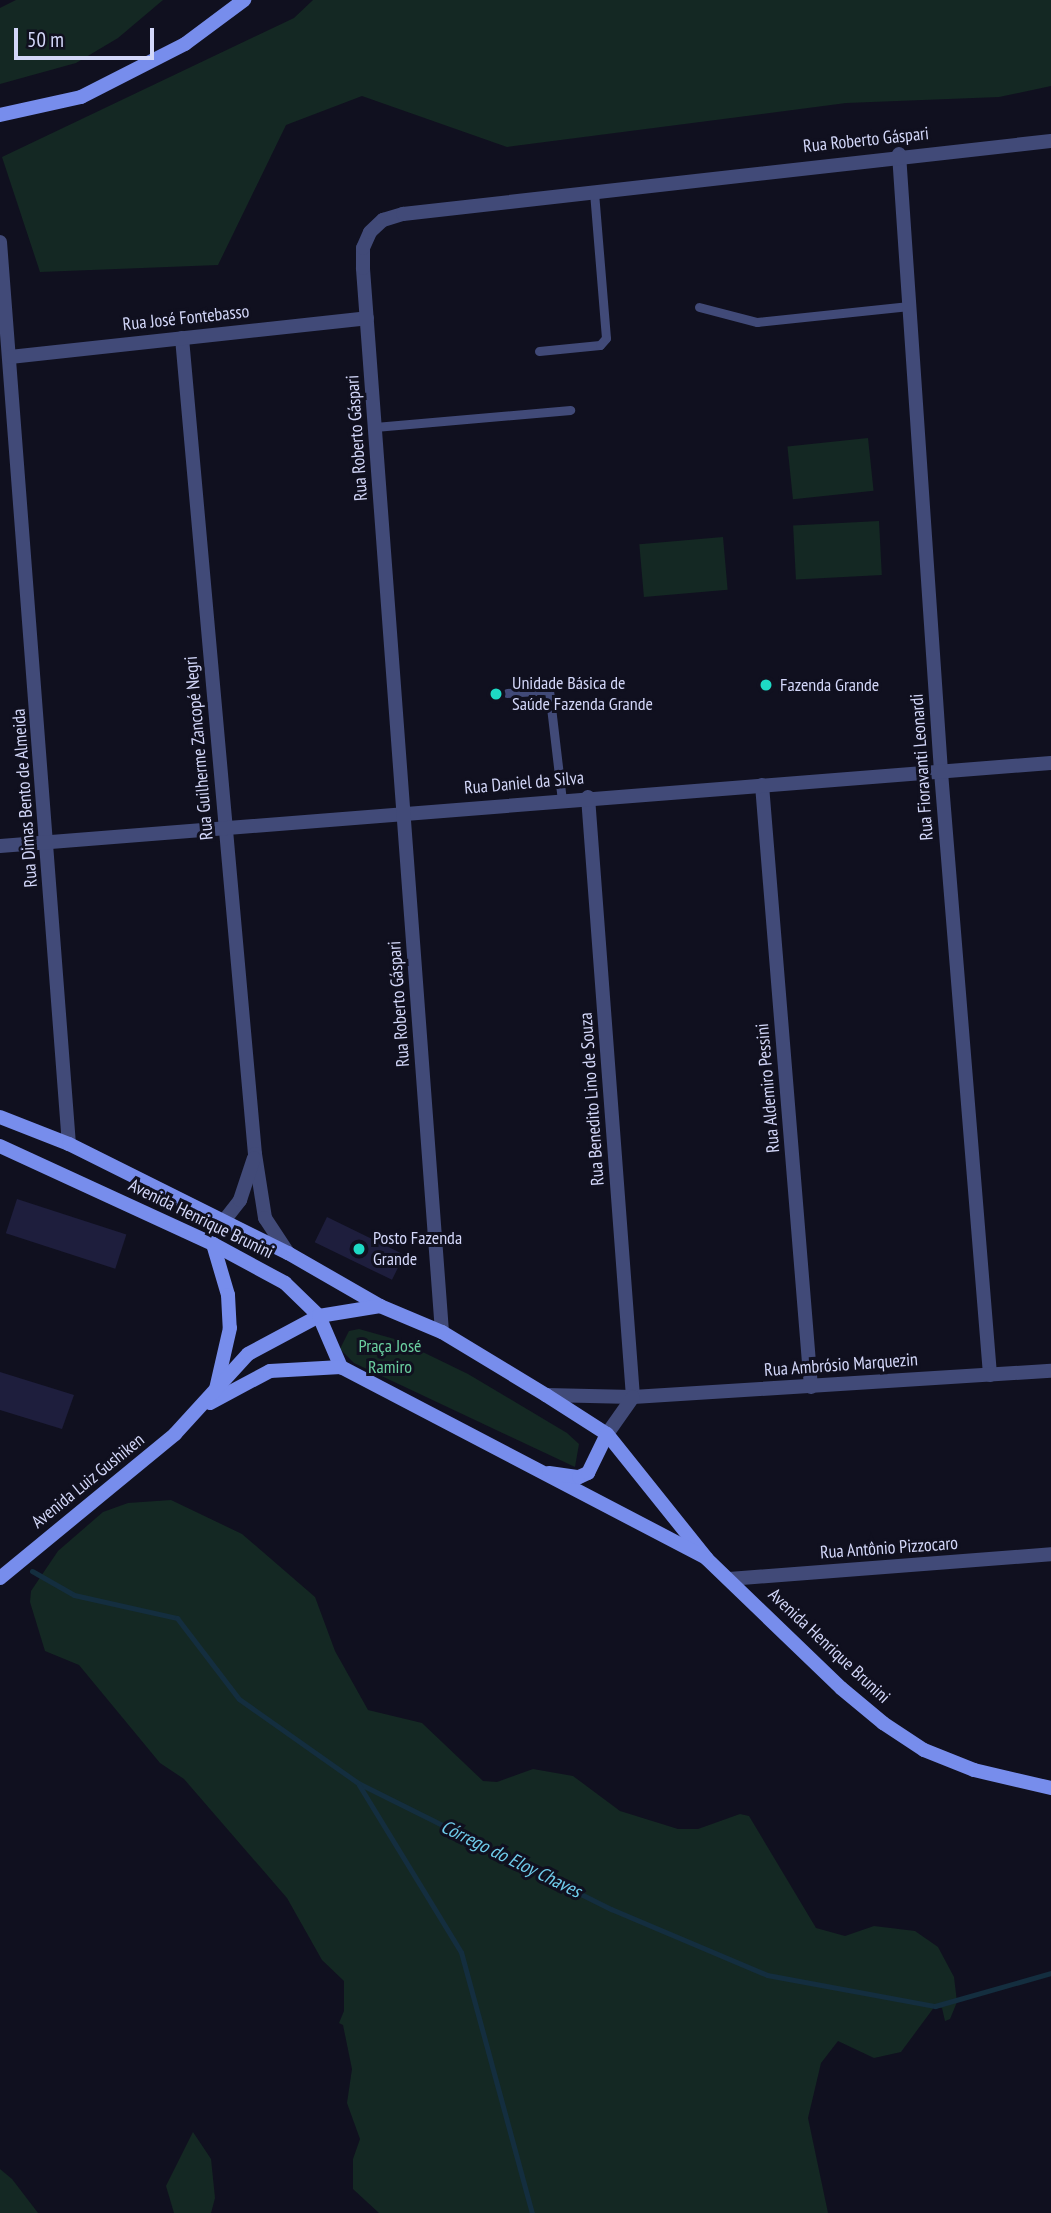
<!DOCTYPE html>
<meta charset="utf-8">
<style>
body{margin:0}
#map{position:relative;width:1051px;height:2213px;overflow:hidden;background:#10101f;font-family:"PT Sans Narrow",sans-serif}
div>[style]{position:absolute}
[style*='--x']{left:calc(var(--x)*1px);top:calc(var(--y)*1px);width:calc(var(--w)*1px);rotate:calc(var(--a)*1deg)}
.green>*{inset:0;background:#142823;transform-origin:0 0}
.stream>*{height:5px;margin:-2.5px;padding:0 2.5px;transform-origin:2.5px;border-radius:2.5px;background:#142e3f}
.building>*{inset:0;background:#1e1e3d;transform-origin:0 0}
.service>*{height:9px;margin:-4.5px;padding:0 4.5px;transform-origin:4.5px;border-radius:4.5px;background:#414a78}
.minor>*{height:14px;margin:-7px;padding:0 7px;transform-origin:7px;border-radius:7px;background:#414a78}
.secondary>*{height:14px;margin:-7px;padding:0 7px;transform-origin:7px;border-radius:7px;background:#778dec}
.dots>*{width:19px;height:19px;translate:-50% -50%;box-sizing:border-box;border:4px solid #10101f;border-radius:50%}
span{translate:-50% -50%;white-space:nowrap;text-align:center;line-height:1.15;-webkit-text-stroke:6px #10101f;paint-order:stroke}
.street-label{font-size:18px;color:#d3d7f9}
.poi-label{font-size:18px;color:#d3d7f9}
.left{translate:0 -50%;text-align:left}
.park-label{font-size:18px;color:#6acfa0}
.water-label{font-size:19px;color:#6fcceb;font-style:italic}
.scale{position:absolute;left:14px;top:28px;width:140px;height:32px;box-sizing:border-box;border:4px solid #d3d7f9;border-top:0;padding-left:9px;font-size:21px;line-height:24px;white-space:nowrap;color:#d3d7f9;-webkit-text-stroke:5px #10101f;paint-order:stroke}
</style>
<div id="map">
<div class="green">
<i style="clip-path:polygon(16px 0,163px 0,118px 38px,76px 63px,0 84px,0 8px)"></i>
<i style="clip-path:polygon(313px 0,1051px 0,1051px 86px,999px 97px,846px 103px,507px 147px,362px 96px,286px 125px,218px 265px,40px 272px,2px 157px,294px 18px)"></i>
<i style="left:868px;top:438px;width:53px;height:81px;rotate:84deg"></i>
<i style="left:879px;top:521px;width:54px;height:86px;rotate:87deg"></i>
<i style="left:723px;top:537px;width:53px;height:84px;rotate:85deg"></i>
<i style="clip-path:polygon(359px 1329px,398px 1340px,468px 1374px,567px 1433px,579px 1444px,575px 1467px,354px 1363px,340px 1349px,349px 1331px)"></i>
<i style="clip-path:polygon(171px 1500px,242px 1534px,315px 1597px,335px 1651px,368px 1710px,422px 1723px,483px 1781px,497px 1782px,533px 1769px,573px 1776px,620px 1811px,678px 1829px,698px 1829px,740px 1814px,749px 1816px,816px 1928px,845px 1936px,874px 1926px,915px 1931px,938px 1947px,954px 1977px,957px 2002px,950px 2019px,945px 2021px,942px 2008px,935px 2006px,901px 2052px,874px 2058px,838px 2041px,821px 2063px,808px 2118px,828px 2213px,379px 2213px,353px 2189px,353px 2159px,360px 2139px,347px 2103px,352px 2069px,343px 2025px,339px 2023px,344px 2011px,344px 1981px,322px 1960px,287px 1898px,184px 1779px,160px 1763px,79px 1665px,45px 1651px,30px 1602px,31px 1591px,58px 1551px,103px 1512px,128px 1503px)"></i>
<i style="clip-path:polygon(193px 2132px,211px 2159px,215px 2198px,211px 2213px,174px 2213px,166px 2186px)"></i>
<i style="clip-path:polygon(0 2169px,12px 2179px,38px 2213px,0 2213px)"></i>
</div>
<div class="stream">
<i style="--x:32;--y:1571;--w:48;--a:29.7"></i>
<i style="--x:74;--y:1595;--w:106;--a:12.6"></i>
<i style="--x:177;--y:1618;--w:102;--a:52.6"></i>
<i style="--x:239;--y:1699;--w:146;--a:35.2"></i>
<i style="--x:358;--y:1783;--w:283;--a:26.5"></i>
<i style="--x:611;--y:1909;--w:169;--a:22.9"></i>
<i style="--x:767;--y:1975;--w:171;--a:10.5"></i>
<i style="--x:935;--y:2006;--w:121;--a:-15.9"></i>
<i style="--x:359;--y:1785;--w:196;--a:58.6"></i>
<i style="--x:461;--y:1952;--w:270;--a:74.8"></i>
</div>
<div class="building">
<i style="left:17px;top:1199px;width:115px;height:36px;rotate:18deg"></i>
<i style="left:327px;top:1217px;width:86px;height:28px;rotate:26deg"></i>
<i style="clip-path:polygon(0 1372px,74px 1395px,62px 1429px,0 1410px)"></i>
</div>
<div class="service">
<i style="--x:699;--y:307;--w:60;--a:14.5"></i>
<i style="--x:757;--y:322;--w:153;--a:-6"></i>
<i style="--x:539;--y:351;--w:61;--a:-5.6"></i>
<i style="--x:600;--y:345;--w:9;--a:-49"></i>
<i style="--x:606;--y:338;--w:147;--a:-94.7"></i>
<i style="--x:375;--y:427;--w:196;--a:-5"></i>
<i style="--x:507;--y:693;--w:42;--a:-4.1"></i>
<i style="--x:549;--y:690;--w:111;--a:83.3"></i>
</div>
<div class="minor">
<i style="--x:899;--y:154;--w:619;--a:86.11"></i>
<i style="--x:941;--y:772;--w:605;--a:85.35"></i>
<i style="--x:0;--y:242;--w:905;--a:85.63"></i>
<i style="--x:182;--y:338;--w:819;--a:84.89"></i>
<i style="--x:255;--y:1154;--w:65;--a:81.1"></i>
<i style="--x:265;--y:1218;--w:42;--a:56.7"></i>
<i style="--x:10;--y:357;--w:359;--a:-6.2"></i>
<i style="--x:762;--y:785;--w:604;--a:85.35"></i>
<i style="--x:588;--y:797;--w:602;--a:85.71"></i>
<i style="--x:0;--y:846;--w:1054;--a:-4.52"></i>
<i style="--x:223;--y:1222;--w:28;--a:-52"></i>
<i style="--x:240;--y:1200;--w:44;--a:-71.6"></i>
<i style="--x:442;--y:1332;--w:1067;--a:-94.25"></i>
<i style="--x:363;--y:268;--w:20;--a:-90"></i>
<i style="--x:363;--y:248;--w:17;--a:-66"></i>
<i style="--x:370;--y:232;--w:18;--a:-43"></i>
<i style="--x:383;--y:220;--w:21;--a:-17"></i>
<i style="--x:403;--y:214;--w:652;--a:-6.43"></i>
<i style="--x:546;--y:1395;--w:87;--a:1.3"></i>
<i style="--x:633;--y:1397;--w:419;--a:-3.6"></i>
<i style="--x:607;--y:1434;--w:45;--a:-54.9"></i>
<i style="--x:729;--y:1579;--w:323;--a:-4.4"></i>
</div>
<div class="secondary">
<i style="--x:0;--y:115;--w:83;--a:-12.5"></i>
<i style="--x:81;--y:97;--w:117;--a:-27"></i>
<i style="--x:185;--y:44;--w:74;--a:-36.7"></i>
<i style="--x:0;--y:1117;--w:74;--a:21.4"></i>
<i style="--x:69;--y:1144;--w:245;--a:26.5"></i>
<i style="--x:288;--y:1253;--w:106;--a:29.9"></i>
<i style="--x:380;--y:1306;--w:67;--a:22.8"></i>
<i style="--x:442;--y:1332;--w:122;--a:31.2"></i>
<i style="--x:546;--y:1395;--w:72;--a:32.6"></i>
<i style="--x:607;--y:1434;--w:160;--a:51.3"></i>
<i style="--x:707;--y:1559;--w:186;--a:43.9"></i>
<i style="--x:841;--y:1688;--w:55;--a:39.8"></i>
<i style="--x:883;--y:1723;--w:49;--a:33.4"></i>
<i style="--x:924;--y:1750;--w:54;--a:21.8"></i>
<i style="--x:974;--y:1770;--w:79;--a:13.2"></i>
<i style="--x:0;--y:1146;--w:234;--a:24.7"></i>
<i style="--x:213;--y:1244;--w:82;--a:28.4"></i>
<i style="--x:285;--y:1283;--w:47;--a:44.1"></i>
<i style="--x:319;--y:1316;--w:56;--a:66.7"></i>
<i style="--x:213;--y:1244;--w:53;--a:73.6"></i>
<i style="--x:228;--y:1295;--w:33;--a:87"></i>
<i style="--x:230;--y:1328;--w:63;--a:102.9"></i>
<i style="--x:341;--y:1367;--w:412;--a:27.6"></i>
<i style="--x:210;--y:1403;--w:68;--a:-28.1"></i>
<i style="--x:270;--y:1371;--w:71;--a:-3.2"></i>
<i style="--x:549;--y:1473;--w:30;--a:8"></i>
<i style="--x:579;--y:1477;--w:10;--a:-24"></i>
<i style="--x:588;--y:1473;--w:43;--a:-64"></i>
<i style="--x:0;--y:1578;--w:227;--a:-39.4"></i>
<i style="--x:175;--y:1434;--w:108;--a:-47.6"></i>
<i style="--x:248;--y:1354;--w:81;--a:-28.2"></i>
<i style="--x:319;--y:1316;--w:62;--a:-9.3"></i>
</div>
<div class="dots">
<i style="left:766px;top:685px;background:#1edac5"></i>
<i style="left:496px;top:694px;background:#1edac5"></i>
<i style="left:359px;top:1249px;background:#1edac5"></i>
</div>
<div class="street-label">
<span style="left:866px;top:140px;rotate:-6deg">Rua Roberto Gáspari</span>
<span style="left:186px;top:318px;rotate:-6deg">Rua José Fontebasso</span>
<span style="left:357px;top:438px;rotate:-94deg">Rua Roberto Gáspari</span>
<span style="left:199px;top:748px;rotate:-95deg">Rua Guilherme Zancopé Negri</span>
<span style="left:922px;top:767px;rotate:-94deg">Rua Fioravanti Leonardi</span>
<span style="left:524px;top:783px;rotate:-5deg">Rua Daniel da Silva</span>
<span style="left:25px;top:798px;rotate:-94deg">Rua Dimas Bento de Almeida</span>
<span style="left:399px;top:1004px;rotate:-94deg">Rua Roberto Gáspari</span>
<span style="left:768px;top:1088px;rotate:-95deg">Rua Aldemiro Pessini</span>
<span style="left:592px;top:1099px;rotate:-94deg">Rua Benedito Lino de Souza</span>
<span style="left:201px;top:1219px;rotate:26deg">Avenida Henrique Brunini</span>
<span style="left:841px;top:1365px;rotate:-4deg">Rua Ambrósio Marquezin</span>
<span style="left:88px;top:1481px;rotate:-39deg">Avenida Luiz Gushiken</span>
<span style="left:889px;top:1548px;rotate:-4deg">Rua Antônio Pizzocaro</span>
<span style="left:829px;top:1646px;rotate:43deg">Avenida Henrique Brunini</span>
</div>
<div class="poi-label">
<span class="left" style="left:512px;top:694px">Unidade Básica de<br>Saúde Fazenda Grande</span>
<span class="left" style="left:780px;top:685px">Fazenda Grande</span>
<span class="left" style="left:373px;top:1249px">Posto Fazenda<br>Grande</span>
</div>
<div class="park-label">
<span style="left:390px;top:1357px">Praça José<br>Ramiro</span>
</div>
<div class="water-label">
<span style="left:511px;top:1859px;rotate:26deg">Córrego do Eloy Chaves</span>
</div>
<div class="scale">50 m</div>
</div>
